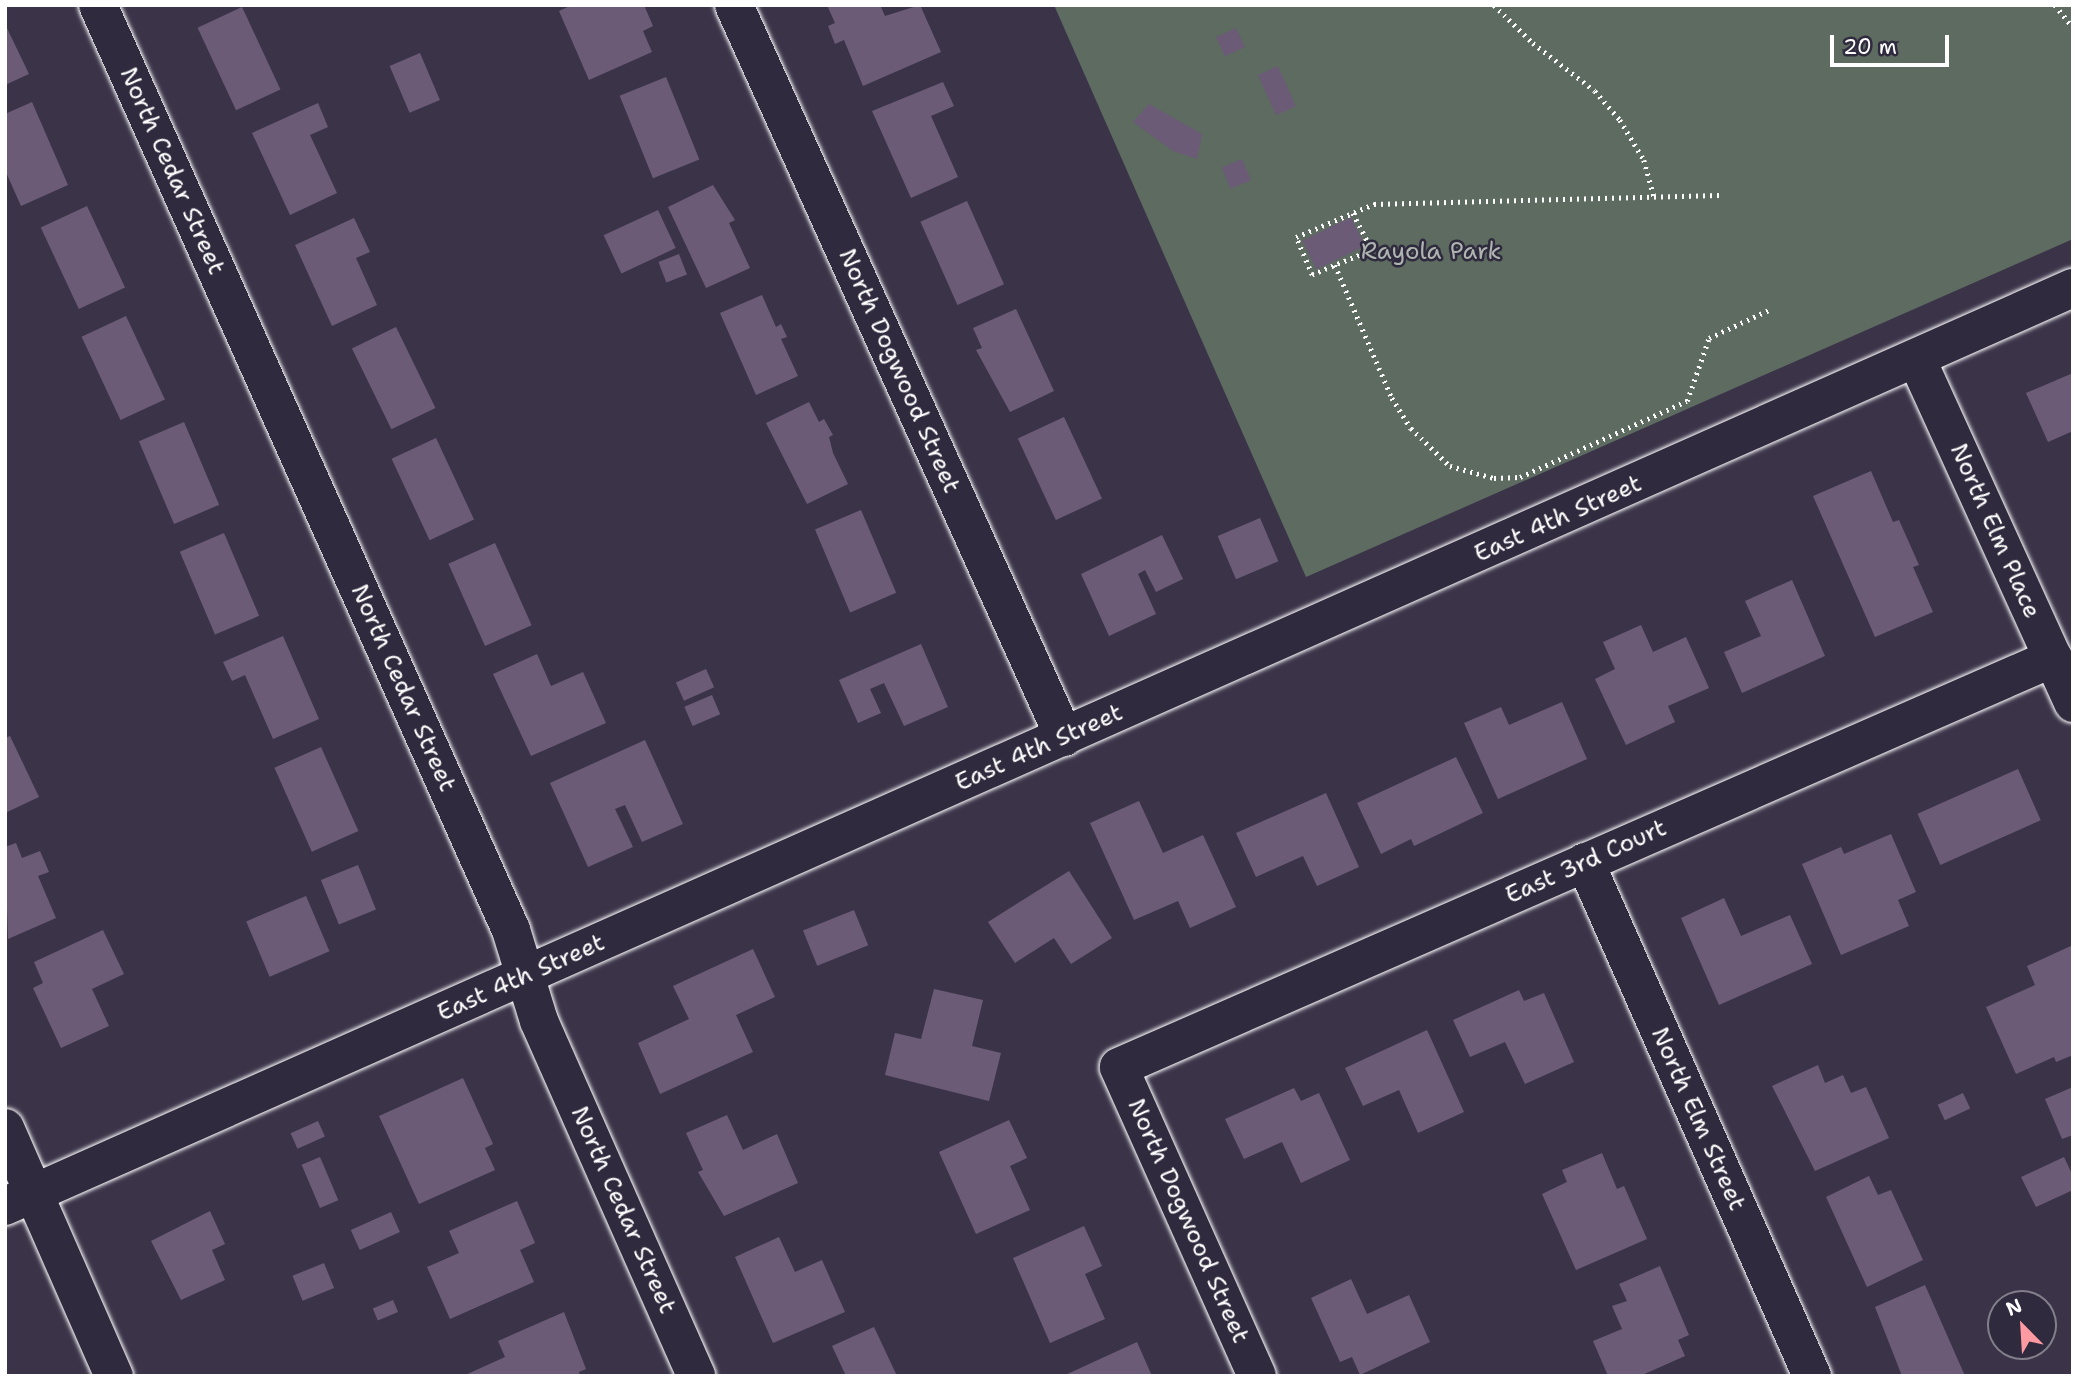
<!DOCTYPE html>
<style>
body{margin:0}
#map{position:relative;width:2078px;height:1381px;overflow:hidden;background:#3b3449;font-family:"Shantell Sans",sans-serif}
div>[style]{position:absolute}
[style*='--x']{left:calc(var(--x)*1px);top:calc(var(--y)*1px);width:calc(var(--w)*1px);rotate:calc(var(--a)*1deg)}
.green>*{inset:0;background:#5d6b61}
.building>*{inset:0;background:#6b5b77;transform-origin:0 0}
.path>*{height:4.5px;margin-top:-2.25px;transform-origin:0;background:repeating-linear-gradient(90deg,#fff 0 2px,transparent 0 7px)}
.roads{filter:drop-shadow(0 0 2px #fff) drop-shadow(0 0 2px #fff)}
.street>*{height:38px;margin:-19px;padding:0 19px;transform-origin:19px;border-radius:19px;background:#2f2a3d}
.secondary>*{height:38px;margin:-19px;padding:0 19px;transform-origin:19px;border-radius:19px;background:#2f2a3d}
span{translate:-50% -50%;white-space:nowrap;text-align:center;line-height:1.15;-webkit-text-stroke:5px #2f2a3d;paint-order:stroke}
.street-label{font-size:24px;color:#fff}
.park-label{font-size:24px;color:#aeb5b0}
.frame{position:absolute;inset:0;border:7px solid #fff;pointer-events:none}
.north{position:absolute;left:1987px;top:1290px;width:70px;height:70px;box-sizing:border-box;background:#2f2a3d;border:2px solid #827f8b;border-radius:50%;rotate:336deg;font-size:19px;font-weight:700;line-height:28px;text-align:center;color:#fff}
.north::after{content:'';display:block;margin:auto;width:24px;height:32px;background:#ff9aa2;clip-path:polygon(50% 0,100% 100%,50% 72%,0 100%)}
.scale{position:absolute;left:1830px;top:35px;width:119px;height:32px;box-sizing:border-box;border:4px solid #fff;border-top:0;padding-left:9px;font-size:21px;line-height:24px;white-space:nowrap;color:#fff;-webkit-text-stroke:5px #2f2a3d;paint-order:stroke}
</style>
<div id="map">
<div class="green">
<i style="clip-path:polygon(1054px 5px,2073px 5px,2073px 239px,1306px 577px)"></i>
</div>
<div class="building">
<i style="clip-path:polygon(572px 5px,644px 5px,653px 26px,643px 31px,652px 52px,589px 80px,559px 11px)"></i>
<i style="clip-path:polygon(827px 5px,880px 5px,885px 16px,920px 5px,941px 52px,863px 86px,844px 40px,835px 44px,828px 26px,835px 23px)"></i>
<i style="left:242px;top:7px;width:91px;height:49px;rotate:65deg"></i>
<i style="clip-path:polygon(5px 24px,29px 74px,5px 85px)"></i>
<i style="left:1236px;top:28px;width:21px;height:22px;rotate:65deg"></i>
<i style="left:420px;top:53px;width:51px;height:33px;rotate:67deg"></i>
<i style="left:1278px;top:66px;width:44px;height:22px;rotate:66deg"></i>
<i style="left:666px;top:77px;width:89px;height:50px;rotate:68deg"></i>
<i style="clip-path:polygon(943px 82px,954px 106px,931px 116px,958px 177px,911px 198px,872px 111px)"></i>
<i style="clip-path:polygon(32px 102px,68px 185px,21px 206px,5px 170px,5px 114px)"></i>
<i style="clip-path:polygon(318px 103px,328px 127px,310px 135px,337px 193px,290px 215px,252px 133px)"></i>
<i style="clip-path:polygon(1149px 104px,1202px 134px,1197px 159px,1173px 151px,1133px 122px)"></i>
<i style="left:1242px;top:159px;width:23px;height:22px;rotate:67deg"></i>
<i style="clip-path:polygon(713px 185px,735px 220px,729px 223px,750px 268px,706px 288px,668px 207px)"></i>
<i style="left:967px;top:201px;width:91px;height:51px;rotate:66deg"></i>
<i style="left:87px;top:206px;width:90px;height:51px;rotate:65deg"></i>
<i style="left:658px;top:210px;width:42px;height:60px;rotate:65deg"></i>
<i style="left:1351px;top:217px;width:32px;height:54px;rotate:64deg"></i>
<i style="clip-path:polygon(354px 218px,370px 252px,356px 258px,377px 305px,332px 326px,295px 245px)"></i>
<i style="left:679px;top:254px;width:22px;height:22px;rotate:69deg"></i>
<i style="clip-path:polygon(762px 295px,776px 327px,781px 324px,787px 337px,781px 339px,798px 376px,756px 395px,720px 313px)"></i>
<i style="clip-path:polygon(1016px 309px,1054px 391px,1010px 412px,976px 350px,982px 348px,973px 328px)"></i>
<i style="left:126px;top:316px;width:92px;height:49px;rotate:65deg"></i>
<i style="left:396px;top:327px;width:90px;height:49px;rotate:64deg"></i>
<i style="clip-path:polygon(2073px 373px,2073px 431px,2048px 442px,2026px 393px)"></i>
<i style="clip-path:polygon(809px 402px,819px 422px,824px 419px,833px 435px,829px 437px,833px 453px,848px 484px,807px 504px,766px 423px)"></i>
<i style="left:1064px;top:417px;width:90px;height:51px;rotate:65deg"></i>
<i style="left:184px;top:422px;width:90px;height:49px;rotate:67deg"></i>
<i style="left:436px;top:438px;width:90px;height:49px;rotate:65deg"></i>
<i style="clip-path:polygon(1871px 471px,1893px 522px,1899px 520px,1919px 565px,1913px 567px,1933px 612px,1875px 637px,1813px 496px)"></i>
<i style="left:861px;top:510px;width:90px;height:50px;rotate:67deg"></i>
<i style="left:1260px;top:518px;width:47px;height:46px;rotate:67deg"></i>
<i style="left:224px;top:533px;width:90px;height:48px;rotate:67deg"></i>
<i style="clip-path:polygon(1162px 535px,1183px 579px,1156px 592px,1145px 570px,1138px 574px,1156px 614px,1109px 636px,1081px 574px)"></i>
<i style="left:495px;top:543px;width:90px;height:51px;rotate:66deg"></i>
<i style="clip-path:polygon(1792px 580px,1825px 656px,1742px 693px,1724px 652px,1761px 636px,1745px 601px)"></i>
<i style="clip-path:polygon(1641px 625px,1653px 652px,1686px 637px,1709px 688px,1668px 706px,1675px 722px,1626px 745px,1595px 679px,1615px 669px,1603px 642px)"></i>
<i style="clip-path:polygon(283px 636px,319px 719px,273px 739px,245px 675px,232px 681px,223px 662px)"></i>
<i style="clip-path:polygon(921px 644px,948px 707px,904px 726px,884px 683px,870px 689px,881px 713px,858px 723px,839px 680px)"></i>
<i style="clip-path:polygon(537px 654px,551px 686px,583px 672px,606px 723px,531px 756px,493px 674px)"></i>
<i style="left:706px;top:669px;width:20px;height:33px;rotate:66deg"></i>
<i style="left:712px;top:695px;width:21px;height:30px;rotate:67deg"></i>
<i style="clip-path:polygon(1562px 702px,1587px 759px,1498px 799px,1464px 723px,1501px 707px,1509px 725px)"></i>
<i style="clip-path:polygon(10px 736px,39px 797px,5px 813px,5px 738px)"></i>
<i style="clip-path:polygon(645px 740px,683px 824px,642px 842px,625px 805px,615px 809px,633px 847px,588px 867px,550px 783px)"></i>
<i style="left:321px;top:747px;width:92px;height:51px;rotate:66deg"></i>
<i style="clip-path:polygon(1456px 757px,1483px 813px,1414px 846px,1411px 839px,1381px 854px,1357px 803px)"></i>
<i style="left:2018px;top:769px;width:56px;height:110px;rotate:66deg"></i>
<i style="clip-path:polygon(1326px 793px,1359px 867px,1317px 886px,1303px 856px,1256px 877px,1236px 833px)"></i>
<i style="clip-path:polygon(1139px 801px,1163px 853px,1203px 835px,1236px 907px,1190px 928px,1178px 901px,1134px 920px,1090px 823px)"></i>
<i style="clip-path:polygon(1891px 834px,1916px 892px,1898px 900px,1909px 926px,1841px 955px,1802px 864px,1841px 847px,1844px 854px)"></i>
<i style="clip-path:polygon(16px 843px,22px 858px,40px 851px,49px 872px,38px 876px,56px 918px,8px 939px,5px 847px)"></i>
<i style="left:358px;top:865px;width:48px;height:40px;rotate:68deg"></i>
<i style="clip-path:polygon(1069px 871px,1112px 938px,1071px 964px,1054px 938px,1015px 963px,988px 922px)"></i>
<i style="left:306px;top:896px;width:60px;height:65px;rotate:67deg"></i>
<i style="clip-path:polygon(1724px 898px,1741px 936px,1790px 915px,1812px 964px,1719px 1005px,1681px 918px)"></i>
<i style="left:854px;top:910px;width:38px;height:55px;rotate:68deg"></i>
<i style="clip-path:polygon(103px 930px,124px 974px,92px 989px,109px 1026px,61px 1048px,33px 988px,43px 983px,34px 962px)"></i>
<i style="clip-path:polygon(2073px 945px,2073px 1055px,2056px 1062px,2054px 1057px,2016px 1074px,1986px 1007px,2035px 985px,2027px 966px)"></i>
<i style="clip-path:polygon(753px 949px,775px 997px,736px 1015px,753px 1052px,660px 1094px,638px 1043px,689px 1019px,673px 986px)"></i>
<i style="clip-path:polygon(934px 989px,983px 1000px,972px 1046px,1001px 1053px,989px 1101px,885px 1075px,895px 1033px,921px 1039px)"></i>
<i style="clip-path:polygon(1519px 990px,1524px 1001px,1544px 993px,1574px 1062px,1525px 1084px,1505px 1042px,1470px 1057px,1453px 1020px)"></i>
<i style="clip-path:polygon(1427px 1030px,1464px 1112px,1418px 1133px,1399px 1090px,1363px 1106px,1345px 1068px)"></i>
<i style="clip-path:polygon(1818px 1065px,1825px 1083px,1843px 1075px,1851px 1093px,1866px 1087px,1889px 1138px,1815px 1171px,1772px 1086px)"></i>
<i style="clip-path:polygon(463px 1078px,493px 1144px,485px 1148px,495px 1170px,419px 1204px,379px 1116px)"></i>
<i style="clip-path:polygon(2073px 1087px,2073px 1135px,2062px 1139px,2045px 1099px)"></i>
<i style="clip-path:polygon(1294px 1088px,1301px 1101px,1319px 1093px,1350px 1160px,1301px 1183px,1282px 1142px,1244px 1159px,1225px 1119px)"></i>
<i style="left:1963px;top:1093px;width:17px;height:28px;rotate:65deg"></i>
<i style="clip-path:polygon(727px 1115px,743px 1150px,777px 1134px,798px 1183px,724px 1216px,698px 1172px,703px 1170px,686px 1133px)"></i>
<i style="clip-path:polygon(1009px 1120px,1027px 1158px,1010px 1166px,1030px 1210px,976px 1234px,939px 1152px)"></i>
<i style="left:318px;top:1121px;width:17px;height:30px;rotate:66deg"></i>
<i style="clip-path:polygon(1602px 1153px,1617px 1189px,1624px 1186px,1647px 1239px,1576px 1270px,1542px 1194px,1567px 1182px,1562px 1170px)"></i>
<i style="left:320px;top:1157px;width:47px;height:20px;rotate:67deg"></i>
<i style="clip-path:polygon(2064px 1157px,2073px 1176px,2073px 1190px,2036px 1207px,2021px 1177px)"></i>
<i style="clip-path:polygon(1869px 1176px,1878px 1195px,1891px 1190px,1923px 1260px,1867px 1287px,1826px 1197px)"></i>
<i style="clip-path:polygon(517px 1201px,535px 1243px,520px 1250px,534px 1282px,450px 1319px,427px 1267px,459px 1253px,449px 1231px)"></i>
<i style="clip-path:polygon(210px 1211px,225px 1244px,212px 1250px,225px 1280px,181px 1300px,151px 1241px)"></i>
<i style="left:391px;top:1212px;width:22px;height:44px;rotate:66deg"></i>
<i style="clip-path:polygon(1084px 1226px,1102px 1266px,1085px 1274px,1105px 1319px,1050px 1343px,1013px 1258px)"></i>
<i style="clip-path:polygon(779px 1237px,795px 1272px,822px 1260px,845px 1312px,773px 1343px,735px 1257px)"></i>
<i style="left:324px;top:1263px;width:27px;height:34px;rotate:68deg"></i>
<i style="clip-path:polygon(1660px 1266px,1689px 1335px,1678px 1340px,1685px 1356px,1640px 1376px,1608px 1376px,1593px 1341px,1622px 1329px,1612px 1306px,1627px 1301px,1619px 1284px)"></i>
<i style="clip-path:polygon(1351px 1279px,1367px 1314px,1409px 1295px,1430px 1342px,1360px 1375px,1352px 1357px,1340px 1362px,1311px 1298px)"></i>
<i style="clip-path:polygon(1925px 1285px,1965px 1376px,1902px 1376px,1875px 1307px)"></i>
<i style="left:393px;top:1300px;width:13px;height:22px;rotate:67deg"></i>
<i style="clip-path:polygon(564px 1312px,586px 1369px,579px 1372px,580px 1376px,463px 1376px,505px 1357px,498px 1341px)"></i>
<i style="clip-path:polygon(874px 1327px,897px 1376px,846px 1376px,832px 1346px)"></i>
<i style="clip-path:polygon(1137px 1342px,1152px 1376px,1063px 1376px)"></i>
</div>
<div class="path">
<i style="--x:1494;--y:5;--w:54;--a:44.3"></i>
<i style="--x:1533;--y:43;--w:78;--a:37.7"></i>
<i style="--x:1595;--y:91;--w:38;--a:49"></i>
<i style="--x:1620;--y:120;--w:47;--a:59"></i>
<i style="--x:1644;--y:160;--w:41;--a:74.6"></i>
<i style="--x:2055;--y:5;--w:28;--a:51"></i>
<i style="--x:1353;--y:213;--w:42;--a:62.8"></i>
<i style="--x:1372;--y:250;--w:65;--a:157.4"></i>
<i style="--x:1312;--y:275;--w:41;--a:-112.8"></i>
<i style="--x:1296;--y:237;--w:85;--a:-22.9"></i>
<i style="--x:1374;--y:204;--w:346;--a:-1.5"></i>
<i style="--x:1335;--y:265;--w:145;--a:66.8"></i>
<i style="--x:1392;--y:398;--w:36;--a:58"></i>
<i style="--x:1411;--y:428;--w:54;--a:44.3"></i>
<i style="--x:1450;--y:466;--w:46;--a:15.3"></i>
<i style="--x:1494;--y:478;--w:26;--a:-2"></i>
<i style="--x:1520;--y:477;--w:183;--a:-24.5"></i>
<i style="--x:1687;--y:401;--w:67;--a:-70.8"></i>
<i style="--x:1709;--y:338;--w:66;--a:-25"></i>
</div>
<div class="roads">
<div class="street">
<i style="--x:98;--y:5;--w:1013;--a:65.94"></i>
<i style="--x:511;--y:930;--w:95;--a:72.9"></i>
<i style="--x:539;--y:1021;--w:388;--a:66.1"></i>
<i style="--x:734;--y:5;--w:803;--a:65.73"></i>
<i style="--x:1917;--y:360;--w:377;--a:65.5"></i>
<i style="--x:1585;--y:862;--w:562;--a:66.17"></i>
<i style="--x:5;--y:1128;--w:271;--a:66.3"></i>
<i style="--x:1257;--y:1376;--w:338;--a:-114.1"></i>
<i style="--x:1119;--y:1067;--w:1020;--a:-23.65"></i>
</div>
<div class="secondary">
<i style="--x:5;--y:1206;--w:2263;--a:-23.94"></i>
</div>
</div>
<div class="street-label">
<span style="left:172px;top:171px;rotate:66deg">North Cedar Street</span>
<span style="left:899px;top:371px;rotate:66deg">North Dogwood Street</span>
<span style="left:1558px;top:519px;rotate:-24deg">East 4th Street</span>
<span style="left:1995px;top:531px;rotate:66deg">North Elm Place</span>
<span style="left:403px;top:688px;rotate:66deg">North Cedar Street</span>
<span style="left:1039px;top:748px;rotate:-24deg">East 4th Street</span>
<span style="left:1586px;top:862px;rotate:-24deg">East 3rd Court</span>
<span style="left:521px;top:978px;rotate:-24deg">East 4th Street</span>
<span style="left:1698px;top:1119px;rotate:66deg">North Elm Street</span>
<span style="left:623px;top:1210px;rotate:66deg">North Cedar Street</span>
<span style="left:1188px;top:1221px;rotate:66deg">North Dogwood Street</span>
</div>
<div class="park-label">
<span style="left:1431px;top:252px">Rayola Park</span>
</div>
<div class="frame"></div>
<div class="north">N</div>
<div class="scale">20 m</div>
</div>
